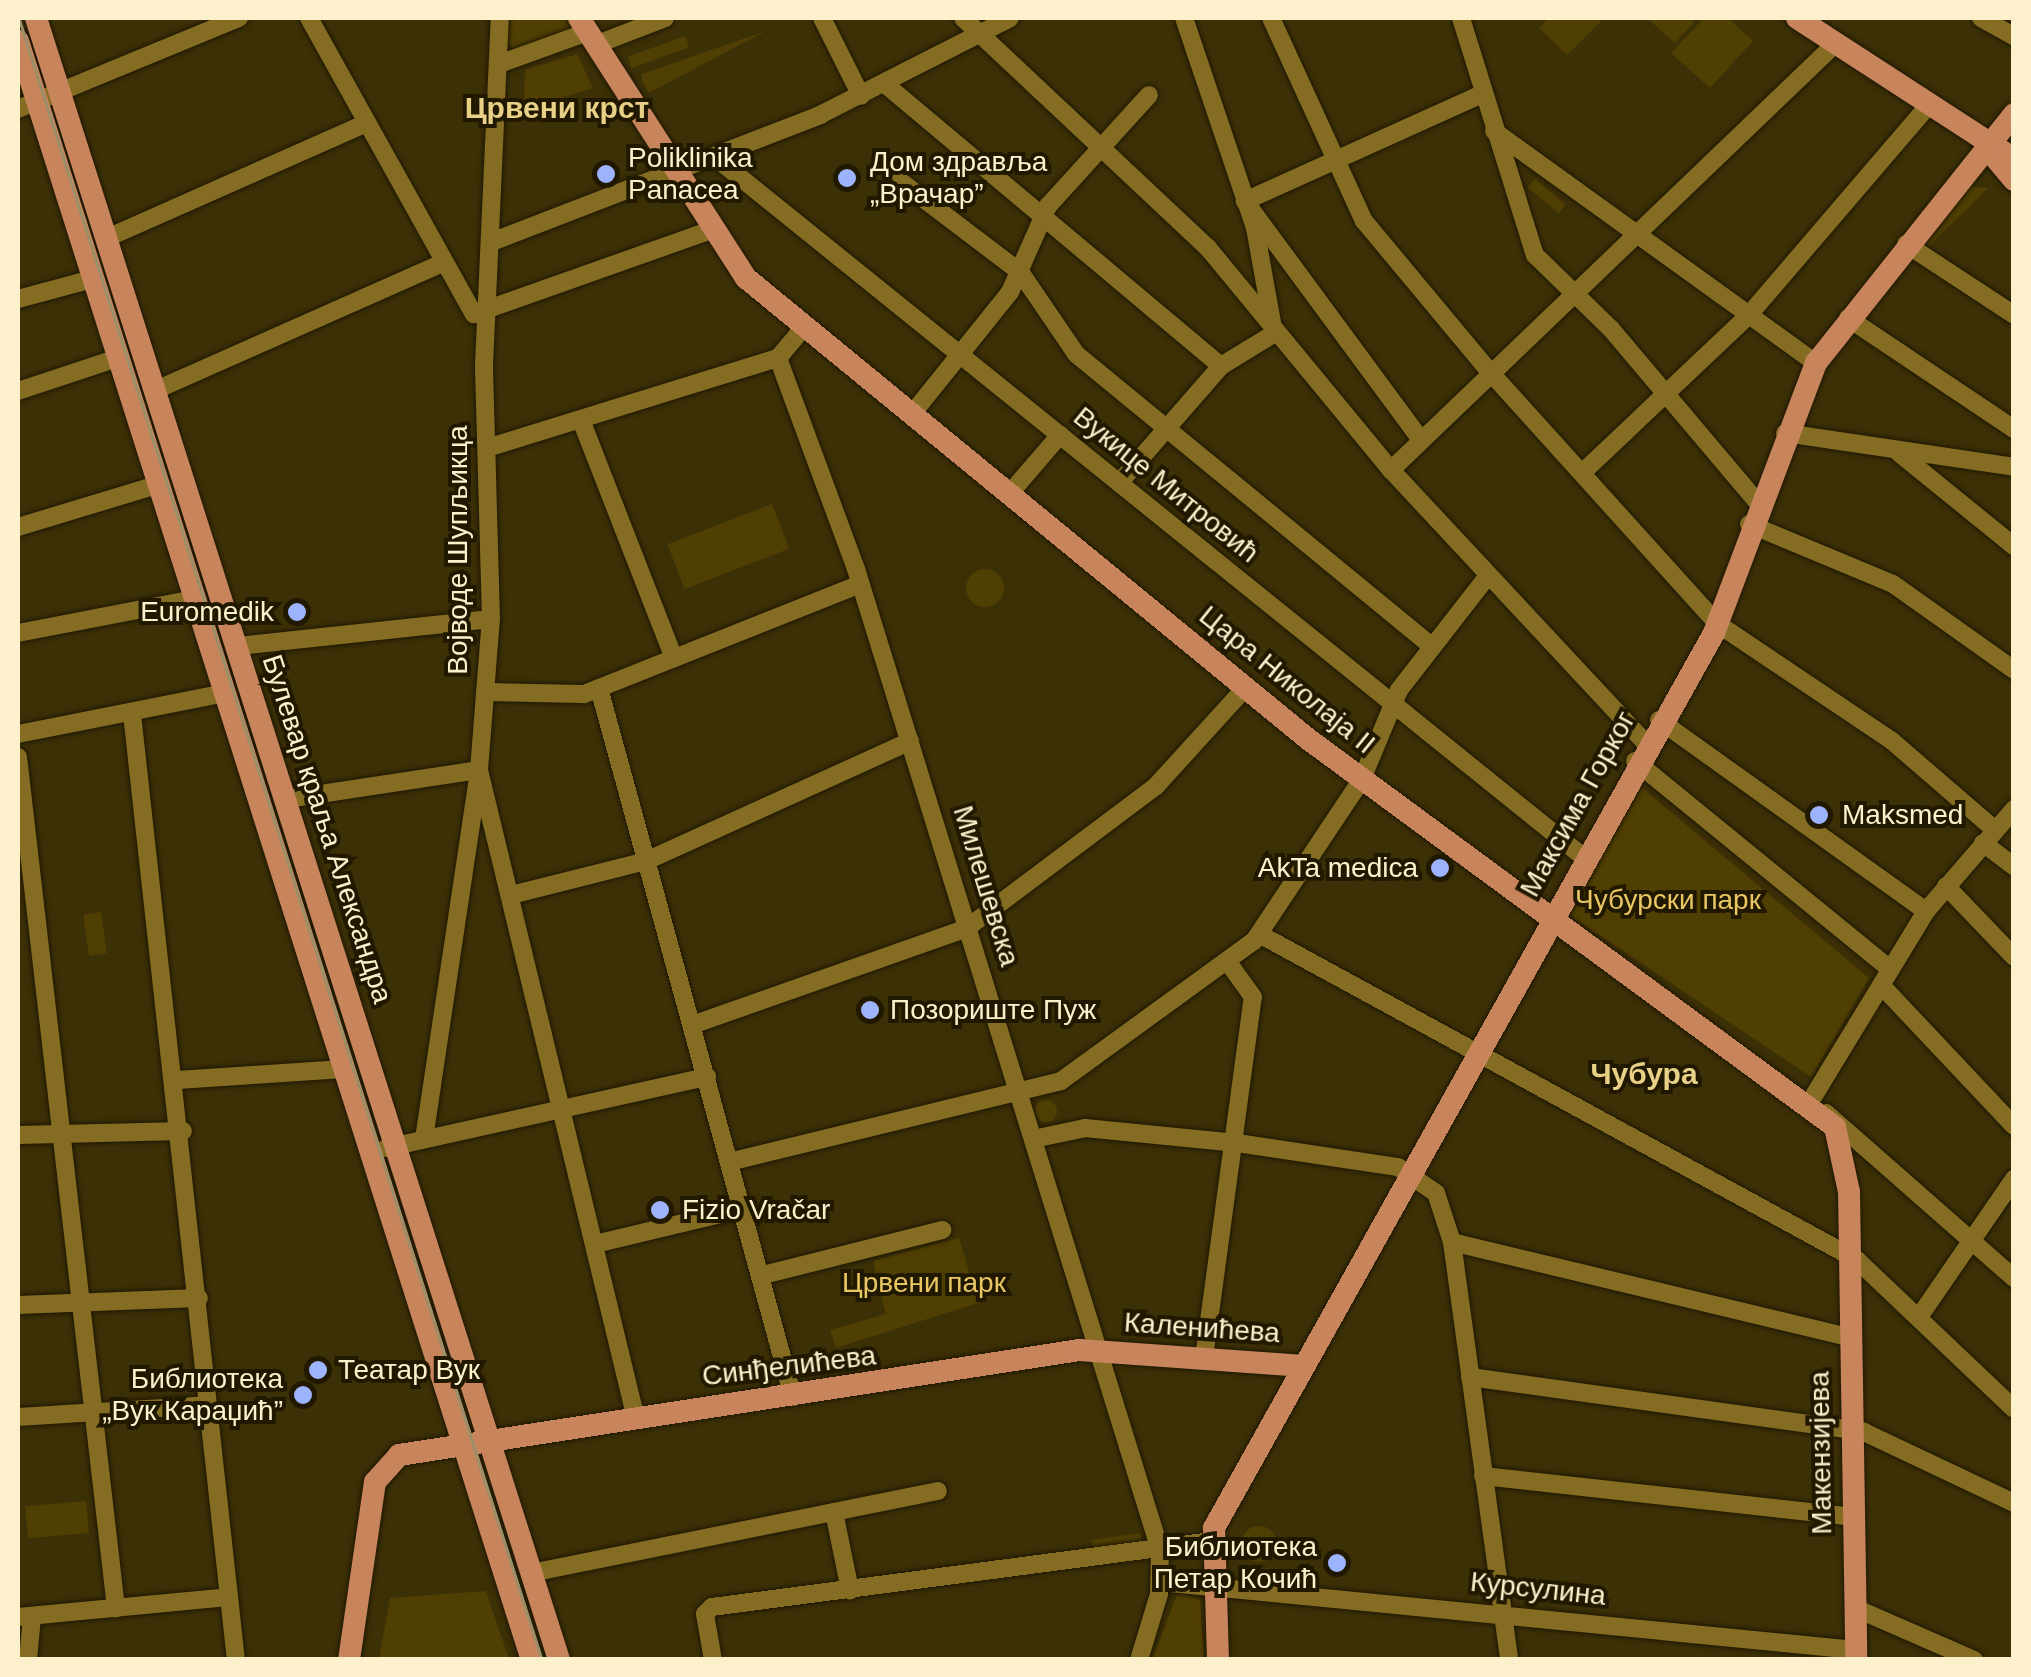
<!DOCTYPE html>
<meta charset="utf-8">
<style>
body{margin:0}
#map{position:relative;width:2031px;height:1677px;overflow:hidden;background:#3c3007;font-family:Helvetica,sans-serif}
div>[style]{position:absolute}
[style*='--x']{left:calc(var(--x)*1px);top:calc(var(--y)*1px);width:calc(var(--w)*1px);rotate:calc(var(--a)*1deg)}
.green>*{inset:0;background:#503f02;transform-origin:0 0}
.round{border-radius:50%}
.roads{filter:drop-shadow(0 0 2px #1f1803) drop-shadow(0 0 2px #1f1803)}
.minor>*{height:18px;margin:-9px;padding:0 9px;transform-origin:9px;border-radius:9px;background:#846d22}
.major>*{height:22px;margin:-11px;padding:0 11px;transform-origin:11px;border-radius:11px;background:#c8845b}
.tram>*{height:2.5px;margin:-1.25px;padding:0 1.25px;transform-origin:1.25px;border-radius:1.25px;background:#9b8f69}
.dots>*{width:28px;height:28px;translate:-50% -50%;box-sizing:border-box;border:5px solid #211800;border-radius:50%}
span{translate:-50% -50%;white-space:nowrap;text-align:center;line-height:1.15;-webkit-text-stroke:8px #211800;paint-order:stroke}
.poi-label{font-size:28px;color:#fcf0cd}
.left{translate:0 -50%;text-align:left}
.right{translate:-100% -50%;text-align:right}
.street-label{font-size:28px;color:#fcf0cd}
.park-label{font-size:28px;color:#e8c763}
.neighbourhood-label{font-size:30px;color:#e8d087;font-weight:700}
.frame{position:absolute;inset:0;border:20px solid #fcf0cd;pointer-events:none}
</style>
<div id="map">
<div class="green">
<i style="clip-path:polygon(505px 18px,571px 18px,574px 22px,570px 33px,516px 50px,504px 40px)"></i>
<i style="clip-path:polygon(1549px 18px,1604px 18px,1567px 55px,1539px 28px)"></i>
<i style="clip-path:polygon(1647px 18px,1689px 18px,1694px 22px,1675px 43px)"></i>
<i style="clip-path:polygon(1704px 18px,1728px 18px,1753px 41px,1710px 88px,1671px 53px)"></i>
<i style="clip-path:polygon(768px 30px,649px 93px,642px 81px,642px 74px)"></i>
<i style="left:685px;top:36px;width:12px;height:61px;rotate:70deg"></i>
<i style="clip-path:polygon(577px 54px,593px 88px,524px 110px,525px 70px)"></i>
<i style="left:1535px;top:179px;width:40px;height:11px;rotate:40deg"></i>
<i style="clip-path:polygon(1970px 187px,1988px 188px,1927px 248px,1922px 243px)"></i>
<i style="left:772px;top:504px;width:48px;height:112px;rotate:69deg"></i>
<i class="round" style="left:966px;top:569px;width:38px;height:38px"></i>
<i style="clip-path:polygon(1641px 787px,1869px 978px,1811px 1077px,1568px 914px)"></i>
<i style="left:101px;top:912px;width:42px;height:18px;rotate:82deg"></i>
<i class="round" style="left:1035px;top:1100px;width:22px;height:22px"></i>
<i style="clip-path:polygon(959px 1238px,978px 1303px,836px 1348px,830px 1330px,886px 1314px,873px 1261px)"></i>
<i style="left:86px;top:1501px;width:32px;height:61px;rotate:85deg"></i>
<i class="round" style="left:1241px;top:1526px;width:36px;height:36px"></i>
<i style="clip-path:polygon(1140px 1533px,1142px 1543px,1094px 1553px,1091px 1540px)"></i>
<i style="clip-path:polygon(486px 1591px,509px 1659px,379px 1659px,390px 1598px)"></i>
<i style="clip-path:polygon(1178px 1592px,1200px 1600px,1204px 1659px,1152px 1660px)"></i>
</div>
<div class="roads">
<div class="minor">
<i style="--x:309;--y:18;--w:339;--a:60.9"></i>
<i style="--x:474;--y:314;--w:248;--a:-19.5"></i>
<i style="--x:822;--y:18;--w:87;--a:63.4"></i>
<i style="--x:963;--y:18;--w:336;--a:43.2"></i>
<i style="--x:1208;--y:248;--w:288;--a:50.5"></i>
<i style="--x:1391;--y:470;--w:374;--a:47"></i>
<i style="--x:1184;--y:18;--w:222;--a:71.3"></i>
<i style="--x:1255;--y:228;--w:102;--a:79.8"></i>
<i style="--x:1271;--y:18;--w:223;--a:65.4"></i>
<i style="--x:1364;--y:221;--w:197;--a:50.2"></i>
<i style="--x:1490;--y:372;--w:340;--a:47.9"></i>
<i style="--x:1718;--y:624;--w:210;--a:33.9"></i>
<i style="--x:1892;--y:741;--w:136;--a:40.8"></i>
<i style="--x:1461;--y:18;--w:248;--a:72.7"></i>
<i style="--x:1535;--y:255;--w:106;--a:44.2"></i>
<i style="--x:1611;--y:329;--w:226;--a:49.8"></i>
<i style="--x:1981;--y:18;--w:38;--a:29"></i>
<i style="--x:595;--y:45;--w:75;--a:-21.1"></i>
<i style="--x:499;--y:64;--w:95;--a:-19.8"></i>
<i style="--x:886;--y:85;--w:437;--a:40"></i>
<i style="--x:18;--y:109;--w:239;--a:-22.4"></i>
<i style="--x:1494;--y:131;--w:397;--a:35.8"></i>
<i style="--x:716;--y:158;--w:1112;--a:38.87"></i>
<i style="--x:900;--y:181;--w:152;--a:37.2"></i>
<i style="--x:1021;--y:273;--w:98;--a:55.8"></i>
<i style="--x:1076;--y:354;--w:458;--a:39.4"></i>
<i style="--x:107;--y:238;--w:283;--a:-23.9"></i>
<i style="--x:494;--y:241;--w:350;--a:-21.1"></i>
<i style="--x:820;--y:115;--w:213;--a:-27"></i>
<i style="--x:1906;--y:244;--w:129;--a:33.3"></i>
<i style="--x:18;--y:299;--w:77;--a:-15.1"></i>
<i style="--x:1848;--y:318;--w:200;--a:33.8"></i>
<i style="--x:778;--y:358;--w:225;--a:69.7"></i>
<i style="--x:856;--y:569;--w:1027;--a:72.78"></i>
<i style="--x:1160;--y:1550;--w:44;--a:91.3"></i>
<i style="--x:1159;--y:1594;--w:69;--a:106.9"></i>
<i style="--x:156;--y:390;--w:313;--a:-23.9"></i>
<i style="--x:18;--y:391;--w:105;--a:-18.3"></i>
<i style="--x:912;--y:414;--w:156;--a:-51.2"></i>
<i style="--x:1010;--y:292;--w:94;--a:-66.2"></i>
<i style="--x:1048;--y:206;--w:150;--a:-47.7"></i>
<i style="--x:583;--y:425;--w:250;--a:68.7"></i>
<i style="--x:1785;--y:433;--w:232;--a:8.4"></i>
<i style="--x:1421;--y:440;--w:297;--a:-126.4"></i>
<i style="--x:1245;--y:201;--w:262;--a:-24.3"></i>
<i style="--x:487;--y:448;--w:305;--a:-17.2"></i>
<i style="--x:778;--y:358;--w:42;--a:-49.8"></i>
<i style="--x:1899;--y:453;--w:148;--a:39"></i>
<i style="--x:1391;--y:470;--w:615;--a:-43.81"></i>
<i style="--x:1583;--y:472;--w:227;--a:-43.4"></i>
<i style="--x:1748;--y:316;--w:277;--a:-49.4"></i>
<i style="--x:1119;--y:483;--w:155;--a:-48.9"></i>
<i style="--x:1221;--y:366;--w:63;--a:-31.4"></i>
<i style="--x:1010;--y:493;--w:77;--a:-49.2"></i>
<i style="--x:1749;--y:524;--w:156;--a:22.6"></i>
<i style="--x:1893;--y:584;--w:148;--a:35.4"></i>
<i style="--x:18;--y:527;--w:145;--a:-16.8"></i>
<i style="--x:18;--y:633;--w:179;--a:-10.9"></i>
<i style="--x:238;--y:646;--w:254;--a:-6.1"></i>
<i style="--x:599;--y:688;--w:735;--a:74.7"></i>
<i style="--x:485;--y:692;--w:99;--a:1.2"></i>
<i style="--x:584;--y:694;--w:297;--a:-21.7"></i>
<i style="--x:132;--y:714;--w:952;--a:83.73"></i>
<i style="--x:1659;--y:720;--w:328;--a:35.6"></i>
<i style="--x:18;--y:734;--w:212;--a:-11.2"></i>
<i style="--x:18;--y:757;--w:857;--a:83.43"></i>
<i style="--x:1635;--y:761;--w:329;--a:39.2"></i>
<i style="--x:287;--y:799;--w:194;--a:-8.6"></i>
<i style="--x:479;--y:770;--w:664;--a:76.4"></i>
<i style="--x:1983;--y:843;--w:39;--a:37"></i>
<i style="--x:1946;--y:886;--w:98;--a:46.2"></i>
<i style="--x:511;--y:895;--w:139;--a:-14.1"></i>
<i style="--x:646;--y:861;--w:290;--a:-24.4"></i>
<i style="--x:1261;--y:935;--w:679;--a:28.6"></i>
<i style="--x:1857;--y:1260;--w:216;--a:43.5"></i>
<i style="--x:1881;--y:985;--w:194;--a:46.7"></i>
<i style="--x:692;--y:1025;--w:292;--a:-19.4"></i>
<i style="--x:967;--y:928;--w:236;--a:-36.9"></i>
<i style="--x:1156;--y:786;--w:134;--a:-47.7"></i>
<i style="--x:179;--y:1080;--w:167;--a:-3.8"></i>
<i style="--x:1810;--y:1102;--w:223;--a:-58.7"></i>
<i style="--x:1926;--y:911;--w:135;--a:-49.2"></i>
<i style="--x:1826;--y:1113;--w:250;--a:41.3"></i>
<i style="--x:18;--y:1135;--w:165;--a:-1.4"></i>
<i style="--x:424;--y:1139;--w:373;--a:-81.5"></i>
<i style="--x:479;--y:770;--w:151;--a:-85.5"></i>
<i style="--x:491;--y:619;--w:254;--a:-91.6"></i>
<i style="--x:484;--y:365;--w:347;--a:-87.4"></i>
<i style="--x:1033;--y:1139;--w:53;--a:-11.9"></i>
<i style="--x:1085;--y:1128;--w:153;--a:5.6"></i>
<i style="--x:1237;--y:1143;--w:163;--a:8.5"></i>
<i style="--x:1398;--y:1167;--w:46;--a:34.4"></i>
<i style="--x:1436;--y:1193;--w:52;--a:71.9"></i>
<i style="--x:1452;--y:1242;--w:422;--a:82.2"></i>
<i style="--x:386;--y:1148;--w:329;--a:-12.5"></i>
<i style="--x:733;--y:1161;--w:338;--a:-13.7"></i>
<i style="--x:1061;--y:1081;--w:238;--a:-36"></i>
<i style="--x:1254;--y:941;--w:195;--a:-56.3"></i>
<i style="--x:1362;--y:779;--w:96;--a:-67.4"></i>
<i style="--x:1399;--y:690;--w:143;--a:-52.1"></i>
<i style="--x:1452;--y:1242;--w:407;--a:13.5"></i>
<i style="--x:595;--y:1244;--w:155;--a:-13.4"></i>
<i style="--x:763;--y:1275;--w:185;--a:-14.1"></i>
<i style="--x:18;--y:1305;--w:181;--a:-2.2"></i>
<i style="--x:1919;--y:1317;--w:168;--a:-55.5"></i>
<i style="--x:1204;--y:1358;--w:364;--a:-82.3"></i>
<i style="--x:1253;--y:997;--w:44;--a:-125.8"></i>
<i style="--x:1470;--y:1377;--w:398;--a:7.9"></i>
<i style="--x:1864;--y:1432;--w:166;--a:25.3"></i>
<i style="--x:18;--y:1417;--w:189;--a:-3.6"></i>
<i style="--x:1483;--y:1476;--w:372;--a:6.3"></i>
<i style="--x:834;--y:1512;--w:80;--a:78.4"></i>
<i style="--x:531;--y:1573;--w:415;--a:-11.4"></i>
<i style="--x:1160;--y:1582;--w:699;--a:5.58"></i>
<i style="--x:1855;--y:1608;--w:130;--a:23.6"></i>
<i style="--x:18;--y:1617;--w:211;--a:-5.4"></i>
<i style="--x:28;--y:1660;--w:43;--a:-84.7"></i>
<i style="--x:713;--y:1660;--w:47;--a:-99.9"></i>
<i style="--x:705;--y:1614;--w:10;--a:-45"></i>
<i style="--x:712;--y:1607;--w:504;--a:-7.52"></i>
</div>
<div class="major">
<i style="--x:36;--y:18;--w:1723;--a:72.33"></i>
<i style="--x:579;--y:18;--w:309;--a:57.3"></i>
<i style="--x:746;--y:278;--w:727;--a:39.36"></i>
<i style="--x:1308;--y:739;--w:654;--a:36.36"></i>
<i style="--x:1835;--y:1127;--w:66;--a:77.8"></i>
<i style="--x:1849;--y:1192;--w:468;--a:89.1"></i>
<i style="--x:1797;--y:18;--w:259;--a:33"></i>
<i style="--x:18;--y:41;--w:1699;--a:72.39"></i>
<i style="--x:1986;--y:147;--w:43;--a:49.7"></i>
<i style="--x:349;--y:1660;--w:180;--a:-81.7"></i>
<i style="--x:375;--y:1482;--w:36;--a:-48"></i>
<i style="--x:399;--y:1455;--w:689;--a:-8.77"></i>
<i style="--x:1080;--y:1350;--w:224;--a:4.1"></i>
<i style="--x:1218;--y:1660;--w:132;--a:-91.7"></i>
<i style="--x:1214;--y:1528;--w:1025;--a:-60.81"></i>
<i style="--x:1714;--y:633;--w:289;--a:-69.3"></i>
<i style="--x:1816;--y:363;--w:318;--a:-51.5"></i>
</div>
</div>
<div class="tram">
<i style="--x:19;--y:18;--w:1723;--a:72.33"></i>
</div>
<div class="dots">
<i style="left:606px;top:174px;background:#9eb3fd"></i>
<i style="left:847px;top:178px;background:#9eb3fd"></i>
<i style="left:297px;top:612px;background:#9eb3fd"></i>
<i style="left:1819px;top:815px;background:#9eb3fd"></i>
<i style="left:1440px;top:868px;background:#9eb3fd"></i>
<i style="left:870px;top:1010px;background:#9eb3fd"></i>
<i style="left:660px;top:1210px;background:#9eb3fd"></i>
<i style="left:318px;top:1370px;background:#9eb3fd"></i>
<i style="left:303px;top:1395px;background:#9eb3fd"></i>
<i style="left:1337px;top:1563px;background:#9eb3fd"></i>
</div>
<div class="poi-label">
<span class="left" style="left:628px;top:174px">Poliklinika<br>Panacea</span>
<span class="left" style="left:870px;top:178px">Дом здравља<br>„Врачар”</span>
<span class="right" style="left:274px;top:612px">Euromedik</span>
<span class="left" style="left:1842px;top:815px">Maksmed</span>
<span class="right" style="left:1418px;top:868px">AkTa medica</span>
<span class="left" style="left:890px;top:1010px">Позориште Пуж</span>
<span class="left" style="left:682px;top:1210px">Fizio Vračar</span>
<span class="left" style="left:338px;top:1370px">Театар Вук</span>
<span class="right" style="left:283px;top:1395px">Библиотека<br>„Вук Караџић”</span>
<span class="right" style="left:1317px;top:1563px">Библиотека<br>Петар Кочић</span>
</div>
<div class="street-label">
<span style="left:1166px;top:485px;rotate:39deg">Вукице Митровић</span>
<span style="left:458px;top:550px;rotate:-90deg">Војводе Шупљикца</span>
<span style="left:1287px;top:680px;rotate:39deg">Цара Николаја II</span>
<span style="left:1578px;top:804px;rotate:-61deg">Максима Горког</span>
<span style="left:327px;top:829px;rotate:72deg">Булевар краља Александра</span>
<span style="left:986px;top:886px;rotate:73deg">Милешевска</span>
<span style="left:1202px;top:1328px;rotate:4deg">Каленићева</span>
<span style="left:789px;top:1366px;rotate:-7deg">Синђелићева</span>
<span style="left:1821px;top:1453px;rotate:-91deg">Макензијева</span>
<span style="left:1538px;top:1589px;rotate:6deg">Курсулина</span>
</div>
<div class="park-label">
<span style="left:1668px;top:900px">Чубурски парк</span>
<span style="left:924px;top:1283px">Црвени парк</span>
</div>
<div class="neighbourhood-label">
<span style="left:557px;top:108px">Црвени крст</span>
<span style="left:1644px;top:1074px">Чубура</span>
</div>
<div class="frame"></div>
</div>
